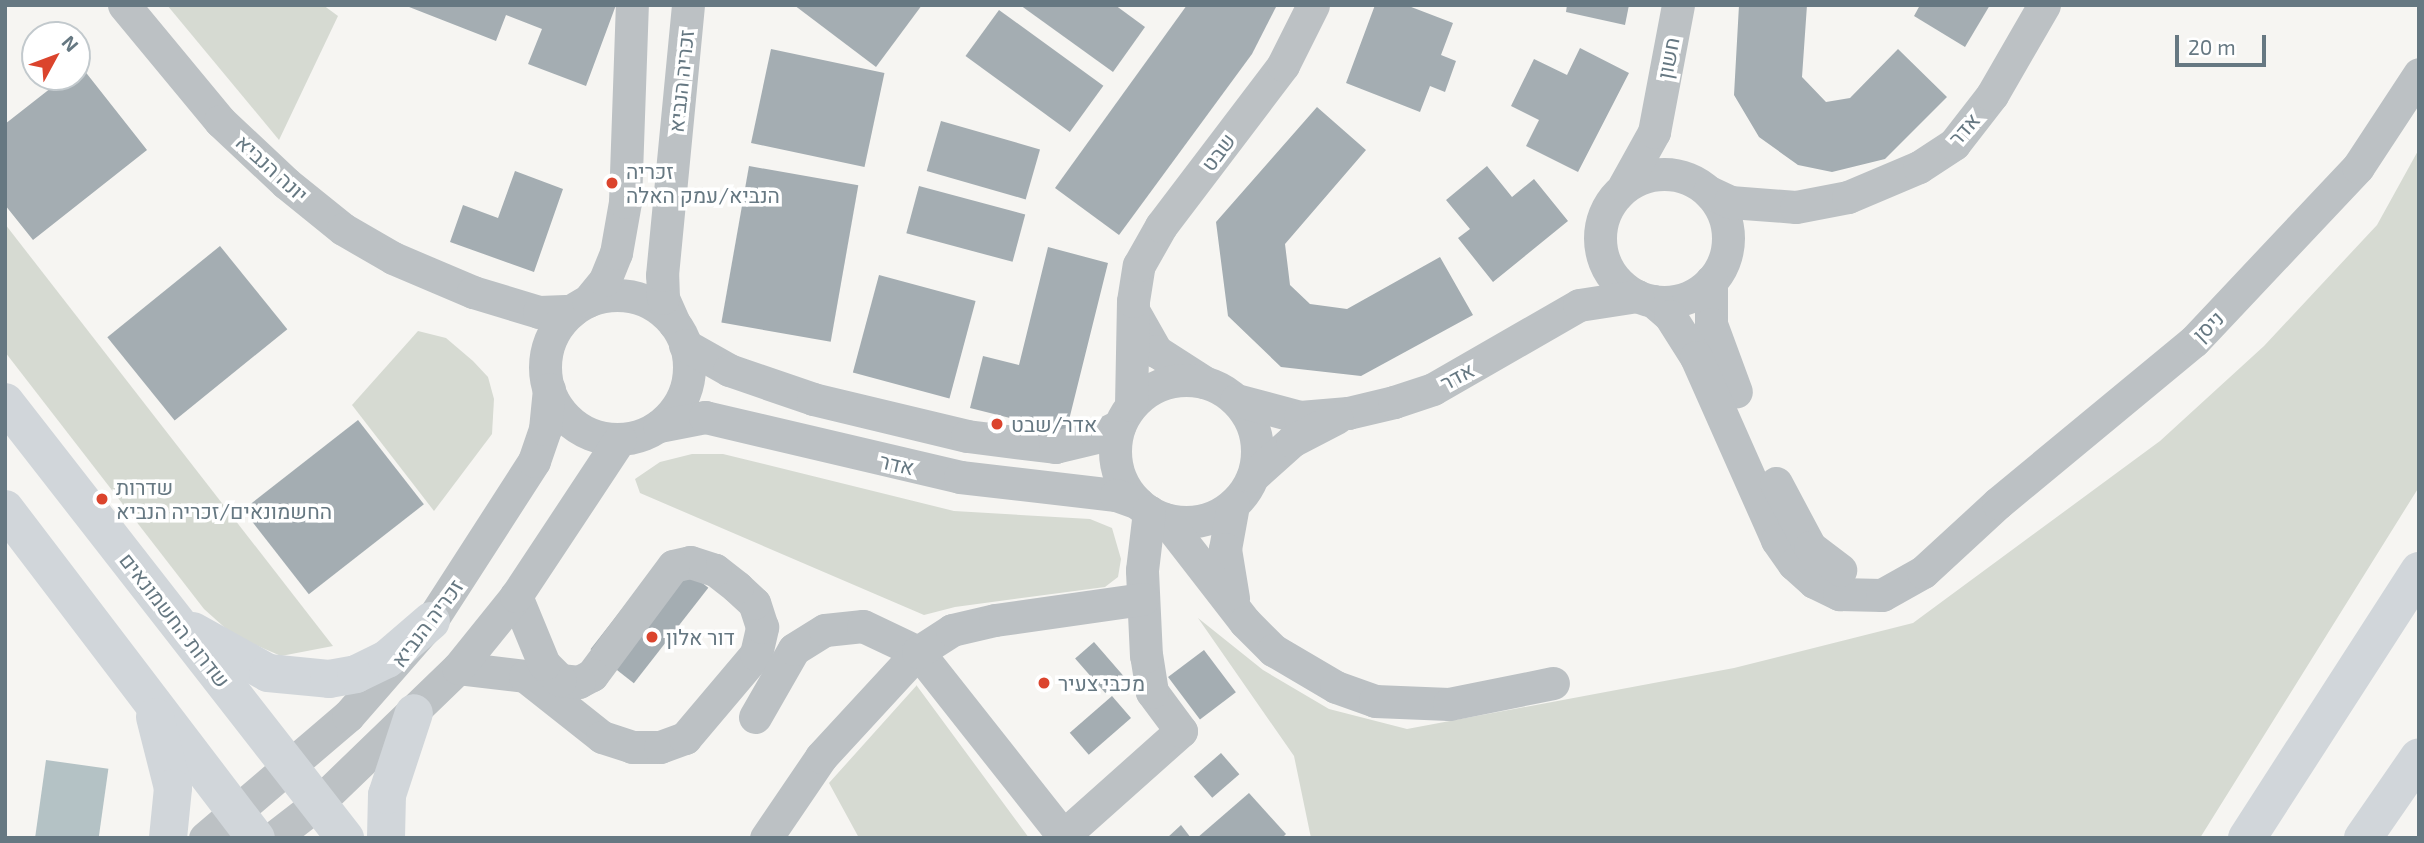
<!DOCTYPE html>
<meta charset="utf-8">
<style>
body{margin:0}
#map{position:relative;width:2424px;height:843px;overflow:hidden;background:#f6f5f2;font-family:"Exo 2",Heebo,sans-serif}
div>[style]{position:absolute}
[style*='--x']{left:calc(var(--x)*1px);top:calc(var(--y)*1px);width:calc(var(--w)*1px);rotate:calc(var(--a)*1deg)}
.green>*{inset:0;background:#d6dad2}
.water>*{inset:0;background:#b4c2c5;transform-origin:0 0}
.building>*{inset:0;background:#a4adb2;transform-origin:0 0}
.minor>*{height:33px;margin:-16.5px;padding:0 16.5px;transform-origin:16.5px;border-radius:16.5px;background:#bcc1c4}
.minor>.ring{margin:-16.5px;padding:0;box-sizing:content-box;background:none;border:33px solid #bcc1c4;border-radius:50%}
.major>*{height:38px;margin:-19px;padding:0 19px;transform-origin:19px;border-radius:19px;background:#d1d6da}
.highway>*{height:38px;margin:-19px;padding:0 19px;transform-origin:19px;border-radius:19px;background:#d1d6da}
.dots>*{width:19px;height:19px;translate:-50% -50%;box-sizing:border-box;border:4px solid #fff;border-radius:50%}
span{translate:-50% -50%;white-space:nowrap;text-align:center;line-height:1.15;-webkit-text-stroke:7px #fff;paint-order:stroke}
.street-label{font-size:21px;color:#667882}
.poi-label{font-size:21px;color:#667882}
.left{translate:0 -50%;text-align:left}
.frame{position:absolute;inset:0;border:7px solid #667882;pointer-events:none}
.north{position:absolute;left:21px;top:21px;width:70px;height:70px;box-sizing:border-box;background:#fff;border:2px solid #c2c9cd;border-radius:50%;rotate:49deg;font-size:19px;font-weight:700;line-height:28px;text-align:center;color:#667882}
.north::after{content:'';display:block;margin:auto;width:24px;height:32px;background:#db442d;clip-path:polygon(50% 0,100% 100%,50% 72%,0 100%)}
.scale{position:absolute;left:2175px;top:35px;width:91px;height:32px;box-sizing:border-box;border:4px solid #667882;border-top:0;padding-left:9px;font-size:21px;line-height:24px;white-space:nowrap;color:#667882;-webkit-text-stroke:5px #fff;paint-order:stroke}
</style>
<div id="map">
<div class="green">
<i style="clip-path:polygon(167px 5px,323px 5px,338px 16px,279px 140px)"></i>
<i style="clip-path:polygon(2419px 149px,2419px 487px,2200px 838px,1311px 838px,1294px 756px,1198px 618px,1263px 670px,1329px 709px,1407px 729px,1734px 668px,1913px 623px,2160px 441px,2264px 346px,2377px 225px)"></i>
<i style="clip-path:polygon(5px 224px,333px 646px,281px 656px,233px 635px,204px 609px,5px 352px)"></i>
<i style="clip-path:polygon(418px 331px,446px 338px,473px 361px,488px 377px,494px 399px,492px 434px,434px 511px,352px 405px)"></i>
<i style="clip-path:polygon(692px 454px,723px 454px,954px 511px,1090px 519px,1112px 528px,1121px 559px,1118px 577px,1105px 587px,955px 607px,924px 615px,640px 493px,635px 479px,660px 462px)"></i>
<i style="clip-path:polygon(917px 685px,917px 686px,1029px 838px,859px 838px,829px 783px)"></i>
</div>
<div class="water">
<i style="left:46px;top:760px;width:63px;height:78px;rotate:8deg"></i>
</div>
<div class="building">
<i style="clip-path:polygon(404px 5px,616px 5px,586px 86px,528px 64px,542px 29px,506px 15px,496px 41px)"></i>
<i style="clip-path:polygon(794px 5px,922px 5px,876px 67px)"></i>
<i style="clip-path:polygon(1020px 5px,1115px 5px,1145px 27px,1113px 72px)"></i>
<i style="clip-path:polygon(1187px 5px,1277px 5px,1252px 54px,1119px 235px,1055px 188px)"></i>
<i style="clip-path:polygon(1375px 5px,1406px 5px,1453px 23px,1441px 55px,1456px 61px,1445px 92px,1430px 86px,1420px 112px,1346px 83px)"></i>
<i style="clip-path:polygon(1567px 5px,1629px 5px,1625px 25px,1566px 12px)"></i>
<i style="clip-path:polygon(1739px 5px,1807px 5px,1802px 77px,1826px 102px,1850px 98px,1898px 49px,1947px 97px,1885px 159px,1832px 172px,1798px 165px,1759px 137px,1734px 95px)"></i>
<i style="clip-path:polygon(1920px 5px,1990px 5px,1965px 47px,1914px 16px)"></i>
<i style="left:999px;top:10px;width:129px;height:57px;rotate:36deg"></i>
<i style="clip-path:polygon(1580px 48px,1629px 73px,1578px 172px,1526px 146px,1539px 120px,1511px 106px,1534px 59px,1567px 75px)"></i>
<i style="left:771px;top:49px;width:116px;height:96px;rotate:12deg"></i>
<i style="clip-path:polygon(80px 65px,147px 150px,33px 240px,5px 205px,5px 124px,65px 77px,77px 77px)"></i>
<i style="clip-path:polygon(1317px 107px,1366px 150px,1285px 244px,1290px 285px,1310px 304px,1347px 309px,1440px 257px,1473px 315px,1361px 376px,1281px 367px,1228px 316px,1216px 222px)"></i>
<i style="left:941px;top:121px;width:103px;height:52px;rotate:16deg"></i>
<i style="left:749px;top:166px;width:111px;height:159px;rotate:10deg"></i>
<i style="clip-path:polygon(1487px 166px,1512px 197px,1534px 179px,1568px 221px,1493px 282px,1458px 238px,1470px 229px,1446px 200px)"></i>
<i style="clip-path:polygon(515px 171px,563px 189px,534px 272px,450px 242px,463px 205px,498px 218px)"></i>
<i style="left:919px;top:186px;width:110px;height:49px;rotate:15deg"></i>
<i style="left:220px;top:246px;width:107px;height:145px;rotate:51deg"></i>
<i style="clip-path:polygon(1048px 247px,1108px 263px,1066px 432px,970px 408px,983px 356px,1019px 365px)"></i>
<i style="left:879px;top:275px;width:100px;height:101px;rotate:15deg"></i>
<i style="left:358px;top:420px;width:107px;height:146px;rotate:52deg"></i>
<i style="left:665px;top:554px;width:55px;height:121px;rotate:38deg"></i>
<i style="left:1094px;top:642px;width:46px;height:25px;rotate:49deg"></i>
<i style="left:1204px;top:650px;width:53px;height:45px;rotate:53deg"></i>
<i style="left:1112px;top:696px;width:29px;height:56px;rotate:49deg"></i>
<i style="left:1221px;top:753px;width:28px;height:36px;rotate:49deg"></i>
<i style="clip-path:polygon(1249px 793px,1286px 834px,1282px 838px,1197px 838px)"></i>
<i style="clip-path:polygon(1181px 825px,1191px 838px,1167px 838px)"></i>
</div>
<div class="minor">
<i style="--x:124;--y:5;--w:151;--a:50.4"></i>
<i style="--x:220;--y:121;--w:91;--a:43.2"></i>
<i style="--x:286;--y:183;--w:73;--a:38.9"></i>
<i style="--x:343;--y:229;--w:58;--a:30.1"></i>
<i style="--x:393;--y:258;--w:87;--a:23"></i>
<i style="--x:473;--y:292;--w:69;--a:16.9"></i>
<i style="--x:539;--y:312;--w:33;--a:-2"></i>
<i class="ring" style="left:1600px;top:174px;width:95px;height:95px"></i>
<i style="--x:1624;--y:186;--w:62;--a:-60.9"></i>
<i style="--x:1654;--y:132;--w:129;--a:-79.3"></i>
<i style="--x:1709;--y:192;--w:23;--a:25"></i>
<i style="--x:1730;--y:202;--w:66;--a:4.3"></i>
<i style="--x:1796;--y:207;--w:53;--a:-10.9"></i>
<i style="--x:1848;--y:197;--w:77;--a:-22.9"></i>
<i style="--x:1919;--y:167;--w:42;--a:-33.3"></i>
<i style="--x:1954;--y:144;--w:62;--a:-52.2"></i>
<i style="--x:1992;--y:95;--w:104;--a:-60"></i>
<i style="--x:1711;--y:281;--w:43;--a:90"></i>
<i style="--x:1711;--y:324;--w:72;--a:69.8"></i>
<i class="ring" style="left:545px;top:295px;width:111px;height:111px"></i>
<i style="--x:588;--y:301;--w:27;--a:-51"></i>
<i style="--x:605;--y:280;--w:29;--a:-68"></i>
<i style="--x:616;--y:253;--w:52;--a:-80"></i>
<i style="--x:625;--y:202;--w:197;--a:-88"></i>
<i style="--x:1653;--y:301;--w:23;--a:41"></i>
<i style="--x:1670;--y:316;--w:49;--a:57.6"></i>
<i style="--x:1696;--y:357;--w:200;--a:66.1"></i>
<i style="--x:1777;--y:540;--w:29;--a:55"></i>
<i style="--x:1794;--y:564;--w:27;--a:42"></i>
<i style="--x:1814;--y:582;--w:28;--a:26"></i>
<i style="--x:1839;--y:594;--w:43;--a:1.3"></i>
<i style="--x:1882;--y:595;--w:47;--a:-29.3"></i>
<i style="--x:1923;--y:572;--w:102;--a:-42.6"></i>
<i style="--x:1998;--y:503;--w:254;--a:-39.6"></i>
<i style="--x:2194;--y:341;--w:239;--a:-46.7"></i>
<i style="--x:2358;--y:167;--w:111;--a:-56.7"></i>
<i style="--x:1135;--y:314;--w:43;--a:60.4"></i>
<i style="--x:1156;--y:351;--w:57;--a:32.9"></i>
<i style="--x:674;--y:323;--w:27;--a:-114"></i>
<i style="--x:663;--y:298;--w:23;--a:-92"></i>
<i style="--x:662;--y:275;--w:271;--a:-84.5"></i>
<i style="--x:685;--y:345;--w:51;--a:29.6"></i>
<i style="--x:729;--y:370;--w:89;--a:19"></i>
<i style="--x:813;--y:399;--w:158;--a:13.5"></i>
<i style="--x:967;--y:436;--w:89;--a:7.1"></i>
<i style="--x:1055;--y:447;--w:43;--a:-13.4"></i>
<i style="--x:1097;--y:437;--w:25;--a:-27"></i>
<i class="ring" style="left:1115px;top:380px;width:109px;height:109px"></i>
<i style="--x:1236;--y:400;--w:66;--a:14.9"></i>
<i style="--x:1300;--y:417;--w:48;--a:-4.8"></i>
<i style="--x:1348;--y:413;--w:47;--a:-13.4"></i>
<i style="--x:1394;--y:402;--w:41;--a:-18.4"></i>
<i style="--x:1433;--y:389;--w:168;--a:-29.9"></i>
<i style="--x:1579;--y:305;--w:59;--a:-8.8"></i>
<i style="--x:1131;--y:405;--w:104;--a:-88.9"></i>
<i style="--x:1133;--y:301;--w:36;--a:-81"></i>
<i style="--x:1139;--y:265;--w:45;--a:-60.6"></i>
<i style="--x:1161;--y:226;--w:202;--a:-52.8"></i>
<i style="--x:1283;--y:65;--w:67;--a:-63.4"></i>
<i style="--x:659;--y:426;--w:47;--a:-11.1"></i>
<i style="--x:705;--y:417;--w:262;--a:13.2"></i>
<i style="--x:960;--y:477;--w:157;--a:6.6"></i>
<i style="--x:1116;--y:495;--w:23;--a:20"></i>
<i style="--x:1253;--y:476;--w:52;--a:-41.9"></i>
<i style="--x:1292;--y:441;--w:50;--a:-27.6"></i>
<i style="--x:1776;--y:483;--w:72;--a:62"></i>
<i style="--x:1810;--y:547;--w:38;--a:37"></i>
<i style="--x:1233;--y:505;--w:45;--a:100.3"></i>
<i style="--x:1225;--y:549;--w:50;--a:80.7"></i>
<i style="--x:1165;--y:519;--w:130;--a:52.2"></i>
<i style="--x:1245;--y:622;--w:40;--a:45"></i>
<i style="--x:1273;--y:650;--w:73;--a:30.4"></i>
<i style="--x:1336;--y:687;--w:41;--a:19.7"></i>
<i style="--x:1375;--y:701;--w:74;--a:2.3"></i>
<i style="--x:1449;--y:704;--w:106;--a:-11.4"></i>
<i style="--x:458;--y:668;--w:67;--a:6.8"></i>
<i style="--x:525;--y:676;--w:98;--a:38.4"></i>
<i style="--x:602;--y:737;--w:32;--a:18"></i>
<i style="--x:632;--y:747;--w:28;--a:0"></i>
<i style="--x:660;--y:747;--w:27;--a:-20"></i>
<i style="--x:685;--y:738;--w:110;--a:-49.8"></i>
<i style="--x:756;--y:654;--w:28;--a:-77"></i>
<i style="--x:762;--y:627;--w:25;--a:-108"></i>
<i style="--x:754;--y:603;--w:23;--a:-137"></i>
<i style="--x:737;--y:587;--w:28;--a:-142"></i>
<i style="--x:715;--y:570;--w:26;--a:-162"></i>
<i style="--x:690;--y:562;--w:17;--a:167"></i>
<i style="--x:673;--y:566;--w:136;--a:126.6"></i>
<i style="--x:592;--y:675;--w:15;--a:152"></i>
<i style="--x:579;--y:682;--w:19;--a:-174"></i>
<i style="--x:560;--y:680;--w:23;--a:-135"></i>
<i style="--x:544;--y:664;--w:74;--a:-112.4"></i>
<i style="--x:755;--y:717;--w:78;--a:-60.2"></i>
<i style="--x:794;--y:649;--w:36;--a:-32"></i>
<i style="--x:825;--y:630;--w:38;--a:-6"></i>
<i style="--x:863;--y:626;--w:61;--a:25.3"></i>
<i style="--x:918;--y:652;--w:237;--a:51.7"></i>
<i style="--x:1063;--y:836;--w:158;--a:-41.7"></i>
<i style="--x:1181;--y:731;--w:49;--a:-126.6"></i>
<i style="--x:1152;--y:692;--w:36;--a:-99"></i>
<i style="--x:1146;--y:656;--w:86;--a:-92.7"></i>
<i style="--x:1142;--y:570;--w:59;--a:-83.2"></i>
<i style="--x:205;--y:838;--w:188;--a:-40.5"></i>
<i style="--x:348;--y:716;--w:126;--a:-48.9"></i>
<i style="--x:431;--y:621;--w:190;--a:-57.2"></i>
<i style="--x:534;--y:461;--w:34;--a:-71"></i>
<i style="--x:545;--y:429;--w:40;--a:-84.3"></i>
<i style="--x:273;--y:838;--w:56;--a:-37.7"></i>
<i style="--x:317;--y:804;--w:196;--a:-44"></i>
<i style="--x:458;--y:668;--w:92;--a:-51.1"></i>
<i style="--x:516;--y:596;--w:188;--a:-56.5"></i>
<i style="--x:766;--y:838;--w:98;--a:-55.8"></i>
<i style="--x:821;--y:757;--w:143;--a:-47.3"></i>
<i style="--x:918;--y:652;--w:40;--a:-32.9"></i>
<i style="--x:952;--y:630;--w:44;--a:-13.1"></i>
<i style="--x:995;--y:620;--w:149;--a:-8.1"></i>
</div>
<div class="major">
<i style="--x:5;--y:402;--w:553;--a:52.05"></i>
<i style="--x:5;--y:509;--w:414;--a:52.7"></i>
<i style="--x:193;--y:631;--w:86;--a:29.2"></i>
<i style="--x:268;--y:673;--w:61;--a:5.6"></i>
<i style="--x:329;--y:679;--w:27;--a:-10"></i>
<i style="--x:356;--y:674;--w:34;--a:-26"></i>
<i style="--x:387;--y:659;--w:58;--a:-40.8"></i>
<i style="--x:155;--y:717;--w:73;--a:75.8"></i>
<i style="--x:173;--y:788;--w:50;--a:95.7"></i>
<i style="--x:386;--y:838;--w:43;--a:-88.7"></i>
<i style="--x:387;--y:795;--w:86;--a:-71.8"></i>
</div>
<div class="highway">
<i style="--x:2247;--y:838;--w:318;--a:-57.2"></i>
<i style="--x:2363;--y:838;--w:98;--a:-55.3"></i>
</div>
<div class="dots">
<i style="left:612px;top:183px;background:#db442d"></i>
<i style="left:997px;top:424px;background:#db442d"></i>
<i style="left:102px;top:499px;background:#db442d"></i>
<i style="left:652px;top:637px;background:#db442d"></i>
<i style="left:1044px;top:683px;background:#db442d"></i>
</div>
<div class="street-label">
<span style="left:1668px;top:58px;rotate:-79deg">חשון</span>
<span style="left:681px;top:81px;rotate:-84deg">זכריה הנביא</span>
<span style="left:1964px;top:129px;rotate:-49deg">אדר</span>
<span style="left:1218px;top:152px;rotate:-53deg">שבט</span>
<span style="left:272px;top:168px;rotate:42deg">יונה הנביא</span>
<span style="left:2208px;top:326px;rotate:-44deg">ניסן</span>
<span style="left:1457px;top:376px;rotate:-28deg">אדר</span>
<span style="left:897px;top:464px;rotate:13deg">אדר</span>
<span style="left:175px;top:620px;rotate:52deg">שדרות החשמונאים</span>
<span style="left:427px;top:623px;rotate:-53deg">זכריה הנביא</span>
</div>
<div class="poi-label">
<span class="left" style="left:626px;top:183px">זכריה<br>הנביא/עמק האלה</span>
<span class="left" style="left:1011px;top:424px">אדר/שבט</span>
<span class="left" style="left:116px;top:499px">שדרות<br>החשמונאים/זכריה הנביא</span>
<span class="left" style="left:666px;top:637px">דור אלון</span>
<span class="left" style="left:1058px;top:683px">מכבי צעיר</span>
</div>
<div class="frame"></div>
<div class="north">N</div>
<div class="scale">20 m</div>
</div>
